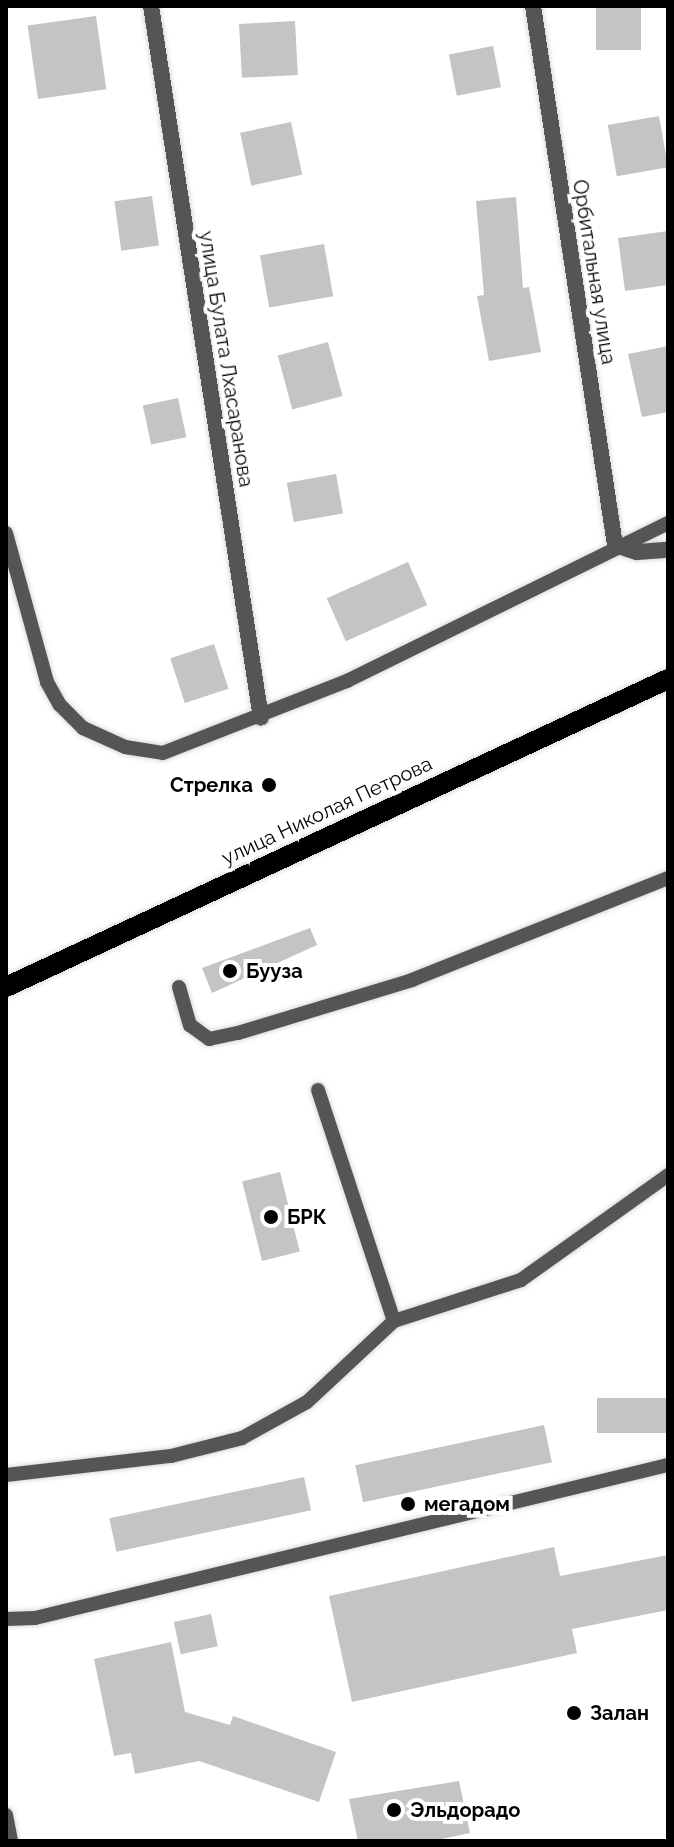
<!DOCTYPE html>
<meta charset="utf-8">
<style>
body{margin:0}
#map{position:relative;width:674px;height:1847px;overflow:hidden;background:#fff;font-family:Raleway,sans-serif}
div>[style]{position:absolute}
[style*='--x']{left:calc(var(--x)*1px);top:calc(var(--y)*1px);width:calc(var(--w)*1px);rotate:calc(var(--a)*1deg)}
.building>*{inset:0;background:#c4c4c4;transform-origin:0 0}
.roads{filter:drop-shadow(0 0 2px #dbdbdb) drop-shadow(0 0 2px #dbdbdb)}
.service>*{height:14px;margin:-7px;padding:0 7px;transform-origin:7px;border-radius:7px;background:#555}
.minor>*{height:16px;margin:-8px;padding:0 8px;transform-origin:8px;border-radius:8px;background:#555}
.primary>*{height:20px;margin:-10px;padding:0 10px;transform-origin:10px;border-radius:10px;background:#000}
.dots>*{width:22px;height:22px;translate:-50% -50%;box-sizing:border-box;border:4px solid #fff;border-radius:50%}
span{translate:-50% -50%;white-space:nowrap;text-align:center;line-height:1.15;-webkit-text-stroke:8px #fff;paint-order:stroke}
.street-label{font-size:20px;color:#000}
.poi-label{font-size:20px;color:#000;font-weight:700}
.right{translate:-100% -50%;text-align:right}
.left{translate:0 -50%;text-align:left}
.frame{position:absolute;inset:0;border:8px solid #000;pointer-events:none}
</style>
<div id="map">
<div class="building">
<i style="left:596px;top:6px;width:45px;height:44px"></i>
<i style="left:96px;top:16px;width:74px;height:69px;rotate:82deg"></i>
<i style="left:295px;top:21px;width:54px;height:56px;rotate:87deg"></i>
<i style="left:493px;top:46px;width:42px;height:45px;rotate:79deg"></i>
<i style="left:659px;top:116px;width:52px;height:52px;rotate:80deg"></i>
<i style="left:291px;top:122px;width:54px;height:52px;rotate:78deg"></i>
<i style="left:152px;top:196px;width:50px;height:38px;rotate:82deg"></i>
<i style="clip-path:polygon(516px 197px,523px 288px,529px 287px,541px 352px,489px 361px,477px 296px,484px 295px,476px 201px)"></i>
<i style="clip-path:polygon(668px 231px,668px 285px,625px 291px,618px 238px)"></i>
<i style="left:324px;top:244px;width:53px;height:65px;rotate:80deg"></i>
<i style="left:328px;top:342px;width:56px;height:52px;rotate:75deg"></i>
<i style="clip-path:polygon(668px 346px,668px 412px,642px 417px,628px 354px)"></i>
<i style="left:178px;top:398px;width:40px;height:36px;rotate:78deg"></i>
<i style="left:336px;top:474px;width:40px;height:50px;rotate:80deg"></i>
<i style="left:408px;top:562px;width:47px;height:89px;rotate:66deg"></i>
<i style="left:214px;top:644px;width:47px;height:46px;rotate:72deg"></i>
<i style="clip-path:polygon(310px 928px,317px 945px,212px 993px,202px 968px)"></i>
<i style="left:280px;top:1172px;width:82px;height:39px;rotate:76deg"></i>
<i style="left:668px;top:1398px;width:35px;height:71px;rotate:90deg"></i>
<i style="left:544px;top:1425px;width:38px;height:193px;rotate:78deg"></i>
<i style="left:304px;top:1477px;width:34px;height:199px;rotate:78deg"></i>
<i style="clip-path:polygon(554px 1547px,560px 1576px,668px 1555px,668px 1610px,572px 1629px,577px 1653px,352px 1702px,329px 1596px)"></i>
<i style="left:211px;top:1614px;width:33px;height:38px;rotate:78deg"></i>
<i style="clip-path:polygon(171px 1642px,185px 1712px,230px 1725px,233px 1716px,336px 1752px,319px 1802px,199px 1761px,135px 1774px,131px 1753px,114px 1756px,94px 1659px)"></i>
<i style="clip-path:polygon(459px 1781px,470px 1833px,432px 1841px,358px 1841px,349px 1799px)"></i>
</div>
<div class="roads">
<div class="service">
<i style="--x:6;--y:533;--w:155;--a:74.6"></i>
<i style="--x:47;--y:682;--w:26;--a:61"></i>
<i style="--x:60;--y:705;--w:33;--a:45"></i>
<i style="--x:83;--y:728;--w:46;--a:24.3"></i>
<i style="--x:125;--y:747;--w:38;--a:9"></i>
<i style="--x:163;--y:753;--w:198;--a:-21.4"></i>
<i style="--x:347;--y:681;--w:358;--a:-26.2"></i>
<i style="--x:179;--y:987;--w:40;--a:74"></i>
<i style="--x:190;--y:1025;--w:24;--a:36"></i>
<i style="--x:209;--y:1039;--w:30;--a:-12"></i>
<i style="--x:238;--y:1033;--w:182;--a:-16.9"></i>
<i style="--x:412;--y:980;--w:276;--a:-21.7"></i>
<i style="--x:318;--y:1090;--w:243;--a:71.8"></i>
<i style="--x:6;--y:1475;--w:166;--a:-6.6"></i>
<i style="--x:171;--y:1456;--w:73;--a:-14.2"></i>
<i style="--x:242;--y:1438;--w:74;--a:-29"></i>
<i style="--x:307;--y:1402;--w:119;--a:-43"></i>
<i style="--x:394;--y:1321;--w:133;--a:-17.9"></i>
<i style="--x:521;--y:1280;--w:181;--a:-35.5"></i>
<i style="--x:6;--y:1619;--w:29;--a:-2"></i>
<i style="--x:35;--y:1618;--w:651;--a:-13.59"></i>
<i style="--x:6;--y:1815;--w:26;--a:79"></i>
</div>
<div class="minor">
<i style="--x:151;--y:6;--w:720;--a:81.22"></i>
<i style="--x:533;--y:6;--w:545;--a:81.35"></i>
<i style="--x:615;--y:545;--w:23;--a:18"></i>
<i style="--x:637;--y:552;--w:31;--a:-4"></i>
</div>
<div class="primary">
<i style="--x:6;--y:987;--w:730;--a:-24.95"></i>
</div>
</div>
<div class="dots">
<i style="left:269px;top:785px;background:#000"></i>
<i style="left:230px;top:971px;background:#000"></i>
<i style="left:271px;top:1217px;background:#000"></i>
<i style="left:408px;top:1504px;background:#000"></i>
<i style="left:574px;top:1713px;background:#000"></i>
<i style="left:394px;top:1810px;background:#000"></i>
</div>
<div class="street-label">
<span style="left:594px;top:272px;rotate:81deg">Орбитальная улица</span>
<span style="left:226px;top:359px;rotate:81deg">улица Булата Лхасаранова</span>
<span style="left:327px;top:811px;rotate:-25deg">улица Николая Петрова</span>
</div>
<div class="poi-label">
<span class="right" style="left:253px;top:785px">Стрелка</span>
<span class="left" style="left:246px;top:971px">Бууза</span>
<span class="left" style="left:287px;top:1217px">БРК</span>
<span class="left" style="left:424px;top:1504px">мегадом</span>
<span class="left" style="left:590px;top:1713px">Залан</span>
<span class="left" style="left:410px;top:1810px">Эльдорадо</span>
</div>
<div class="frame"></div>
</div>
